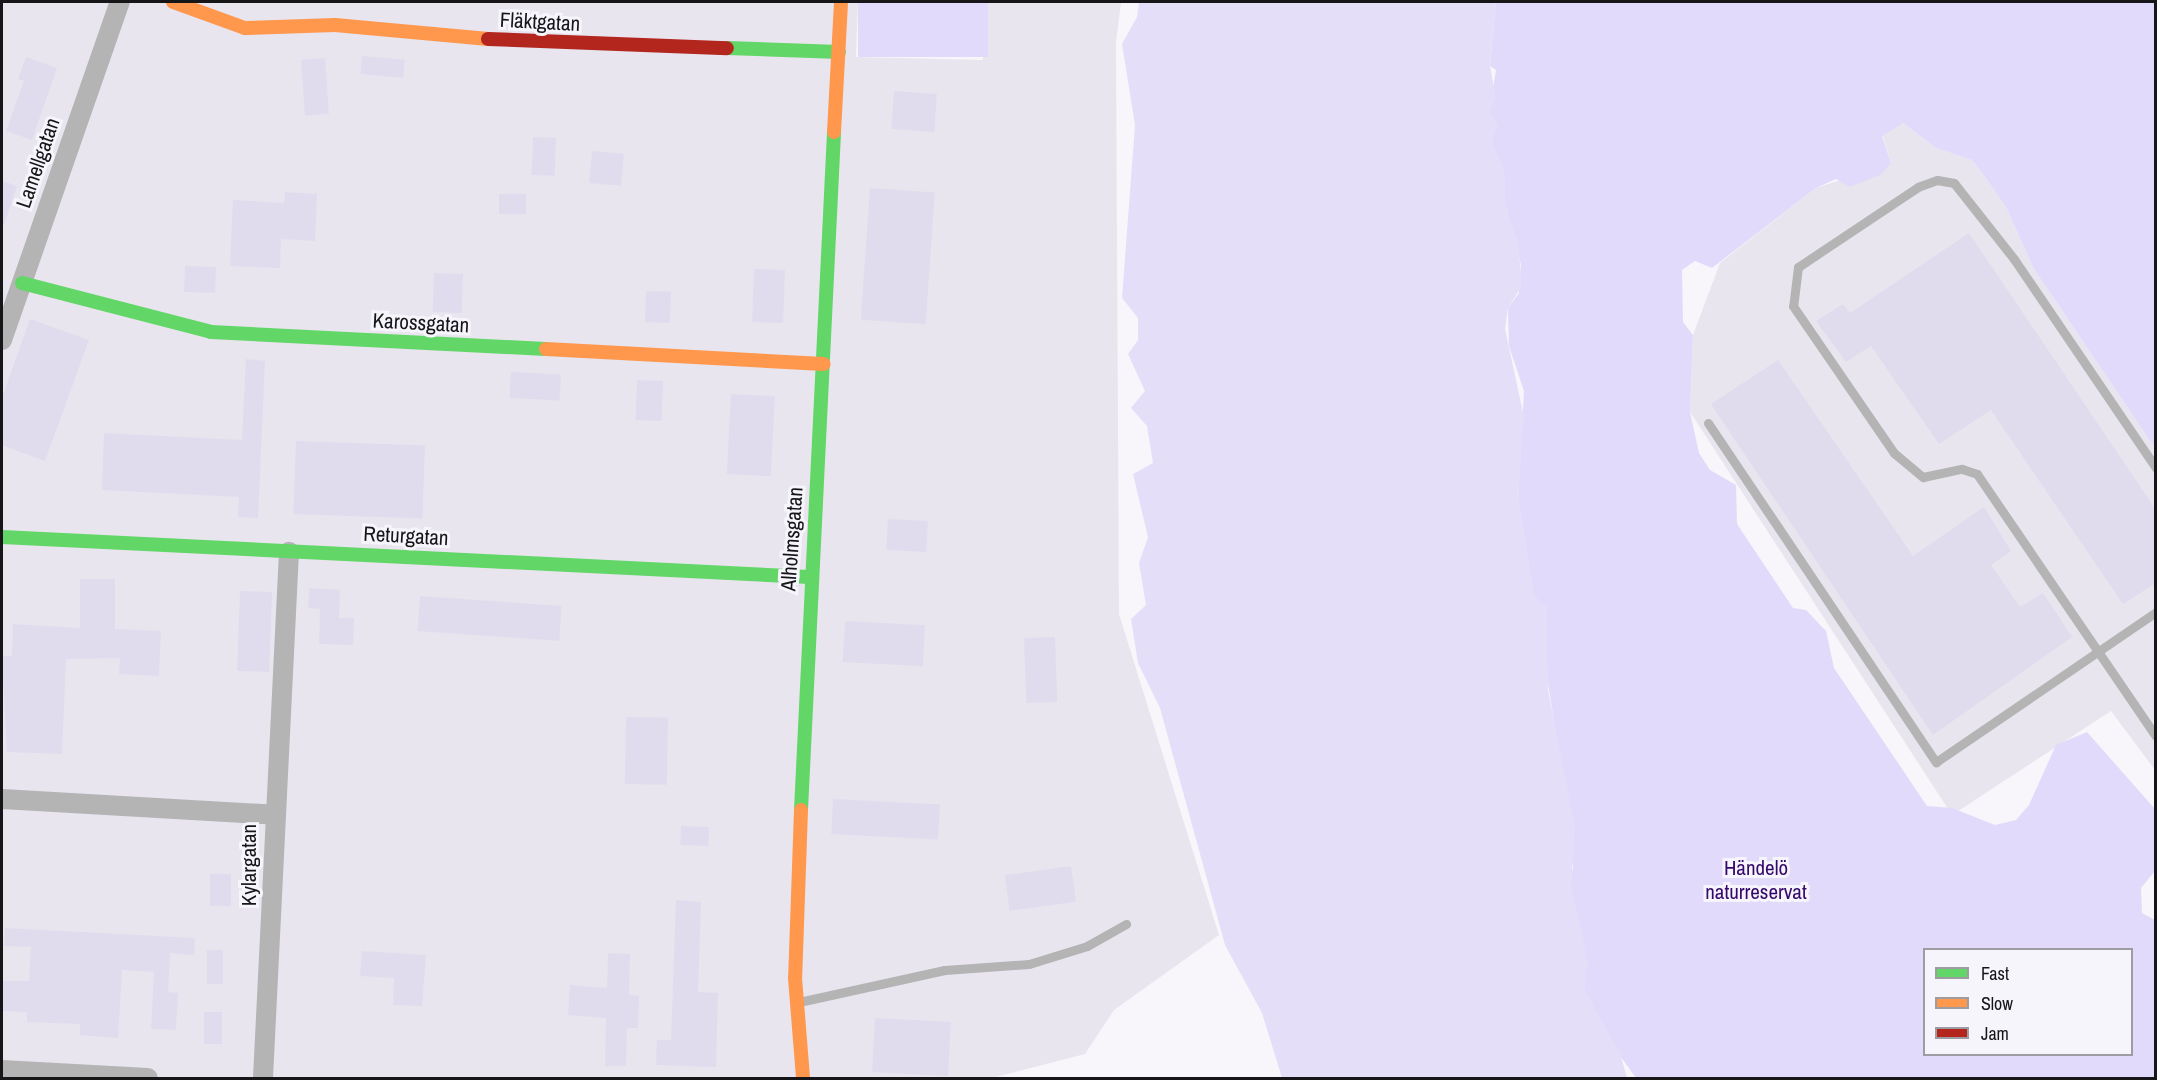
<!DOCTYPE html>
<meta charset="utf-8">
<style>
body{margin:0}
#map{position:relative;width:2157px;height:1080px;overflow:hidden;background:#f8f6fb;font-family:"Archivo Narrow",sans-serif}
div>[style]{position:absolute}
[style*='--x']{left:calc(var(--x)*1px);top:calc(var(--y)*1px);width:calc(var(--w)*1px);rotate:calc(var(--a)*1deg)}
.built>*{inset:0;background:#e8e5ef}
.green>*{inset:0;background:#e1dafa;transform-origin:0 0}
.water>*{inset:0;background:#e4def8}
.building>*{inset:0;background:#e0dcee;transform-origin:0 0}
.lane>*{height:9px;margin:-4.5px;padding:0 4.5px;transform-origin:4.5px;border-radius:4.5px;background:#b4b4b5}
.street>*{height:20px;margin:-10px;padding:0 10px;transform-origin:10px;border-radius:10px;background:#b4b4b5}
.fast>*{height:14px;margin:-7px;padding:0 7px;transform-origin:7px;border-radius:7px;background:#63d668}
.slow>*{height:14px;margin:-7px;padding:0 7px;transform-origin:7px;border-radius:7px;background:#ff974d}
.jam>*{height:14px;margin:-7px;padding:0 7px;transform-origin:7px;border-radius:7px;background:#b3261e}
span{translate:-50% -50%;white-space:nowrap;text-align:center;line-height:1.15;-webkit-text-stroke:6px #f7f5fc;paint-order:stroke}
.street-label{font-size:21px;color:#161618}
.park-label{font-size:21px;color:#35086d}
.frame{position:absolute;inset:0;border:3px solid #161618;pointer-events:none}
.legend{position:absolute;left:1923px;top:948px;width:210px;height:108px;box-sizing:border-box;background:#f7f5fc;border:2px solid #9d9ca1;margin:0;padding:8px 10px;list-style:none;font-size:18px;color:#161618}
.legend li{display:flex;align-items:center;gap:12px;height:30px}
.legend b{width:30px;border:2px solid #9d9ca1}
</style>
<div id="map">
<div class="built">
<i style="clip-path:polygon(2px 2px,858px 2px,856px 57px,983px 60px,988px 2px,1121px 2px,1116px 43px,1119px 614px,1219px 935px,1114px 1010px,1085px 1054px,992px 1078px,2px 1078px)"></i>
<i style="clip-path:polygon(1903px 123px,1936px 148px,1972px 160px,1985px 177px,2006px 207px,2034px 269px,2155px 448px,2155px 770px,2111px 711px,1952px 815px,1690px 412px,1693px 335px,1720px 263px,1816px 188px,1891px 163px,1881px 130px)"></i>
</div>
<div class="green">
<i style="left:858px;top:2px;width:130px;height:55px"></i>
<i style="clip-path:polygon(evenodd,1496px 2px,2155px 2px,2155px 448px,2034px 269px,2006px 207px,1985px 177px,1972px 160px,1936px 148px,1903px 123px,1882px 136px,1891px 163px,1882px 174px,1850px 187px,1836px 179px,1816px 188px,1712px 268px,1695px 261px,1682px 270px,1683px 322px,1693px 335px,1690px 412px,1699px 453px,1710px 470px,1736px 485px,1737px 524px,1793px 608px,1806px 610px,1826px 631px,1834px 668px,1927px 806px,1952px 808px,1995px 825px,2016px 820px,2029px 805px,2056px 745px,2087px 732px,2155px 809px,2155px 871px,2141px 888px,2142px 913px,2155px 920px,2155px 1078px,1636px 1078px,1616px 1050px,1583px 990px,1567px 887px,1573px 868px,1556px 733px,1518px 500px,1524px 391px,1509px 346px,1508px 308px,1519px 293px,1521px 265px,1486px 130px,1496px 70px,1490px 66px,1496px 2px,1924px 950px,2132px 950px,2132px 1054px,1924px 1054px,1924px 950px)"></i>
</div>
<div class="water">
<i style="clip-path:polygon(1139px 2px,1496px 2px,1490px 66px,1496px 99px,1489px 111px,1498px 126px,1492px 141px,1505px 174px,1506px 208px,1518px 241px,1522px 286px,1508px 308px,1505px 329px,1524px 417px,1518px 500px,1534px 595px,1547px 607px,1548px 690px,1575px 826px,1571px 885px,1588px 961px,1585px 991px,1620px 1053px,1627px 1078px,1282px 1078px,1262px 1013px,1225px 945px,1160px 708px,1138px 663px,1131px 619px,1146px 605px,1139px 563px,1148px 537px,1133px 474px,1153px 463px,1147px 426px,1131px 408px,1145px 391px,1128px 354px,1138px 340px,1138px 318px,1122px 298px,1135px 125px,1122px 44px,1137px 17px)"></i>
</div>
<div class="building">
<i style="left:362px;top:56px;width:43px;height:18px;rotate:5deg"></i>
<i style="clip-path:polygon(26px 57px,57px 68px,32px 140px,6px 131px,24px 81px,18px 79px)"></i>
<i style="left:325px;top:58px;width:56px;height:24px;rotate:86deg"></i>
<i style="left:894px;top:91px;width:43px;height:38px;rotate:4deg"></i>
<i style="left:533px;top:137px;width:23px;height:38px;rotate:2deg"></i>
<i style="left:592px;top:151px;width:32px;height:32px;rotate:5deg"></i>
<i style="clip-path:polygon(2px 181px,17px 186px,4px 225px,2px 225px)"></i>
<i style="left:870px;top:188px;width:65px;height:132px;rotate:4deg"></i>
<i style="clip-path:polygon(285px 192px,317px 194px,315px 241px,281px 239px,280px 268px,230px 266px,233px 200px,284px 203px)"></i>
<i style="left:499px;top:194px;width:27px;height:20px"></i>
<i style="clip-path:polygon(1969px 233px,2156px 510px,2156px 583px,2123px 604px,1991px 410px,1939px 444px,1871px 346px,1846px 362px,1816px 321px,1843px 304px,1850px 313px)"></i>
<i style="left:185px;top:266px;width:31px;height:26px;rotate:2deg"></i>
<i style="left:754px;top:269px;width:31px;height:53px;rotate:2deg"></i>
<i style="left:434px;top:273px;width:29px;height:39px;rotate:2deg"></i>
<i style="left:646px;top:291px;width:25px;height:31px;rotate:2deg"></i>
<i style="clip-path:polygon(30px 319px,89px 340px,45px 461px,2px 445px,2px 398px)"></i>
<i style="clip-path:polygon(246px 359px,265px 361px,258px 518px,238px 517px,239px 497px,102px 490px,104px 433px,242px 440px)"></i>
<i style="clip-path:polygon(1778px 360px,1913px 556px,1984px 507px,2011px 551px,1991px 565px,2020px 607px,2043px 593px,2072px 637px,1933px 735px,1711px 404px)"></i>
<i style="left:511px;top:372px;width:50px;height:26px;rotate:3deg"></i>
<i style="left:637px;top:380px;width:26px;height:40px;rotate:2deg"></i>
<i style="left:731px;top:394px;width:44px;height:80px;rotate:3deg"></i>
<i style="left:296px;top:441px;width:129px;height:73px;rotate:2deg"></i>
<i style="left:888px;top:519px;width:40px;height:31px;rotate:3deg"></i>
<i style="clip-path:polygon(80px 579px,115px 579px,115px 629px,161px 631px,159px 676px,119px 674px,120px 658px,66px 659px,62px 754px,7px 752px,2px 656px,12px 656px,13px 624px,80px 628px)"></i>
<i style="clip-path:polygon(309px 588px,340px 590px,339px 618px,354px 618px,353px 645px,319px 644px,320px 609px,308px 608px)"></i>
<i style="left:240px;top:591px;width:32px;height:80px;rotate:2deg"></i>
<i style="left:420px;top:596px;width:142px;height:35px;rotate:4deg"></i>
<i style="left:845px;top:621px;width:80px;height:41px;rotate:3deg"></i>
<i style="left:1055px;top:637px;width:65px;height:31px;rotate:88deg"></i>
<i style="left:626px;top:717px;width:42px;height:67px;rotate:1deg"></i>
<i style="left:833px;top:799px;width:107px;height:35px;rotate:3deg"></i>
<i style="left:681px;top:826px;width:28px;height:19px;rotate:2deg"></i>
<i style="left:1071px;top:866px;width:36px;height:67px;rotate:82deg"></i>
<i style="left:210px;top:874px;width:21px;height:32px"></i>
<i style="clip-path:polygon(676px 900px,701px 902px,698px 992px,718px 993px,716px 1067px,656px 1065px,657px 1040px,671px 1040px)"></i>
<i style="clip-path:polygon(5px 928px,195px 938px,194px 955px,170px 953px,168px 992px,178px 993px,176px 1030px,151px 1029px,154px 972px,122px 970px,118px 1038px,80px 1035px,80px 1024px,27px 1022px,27px 1012px,2px 1011px,2px 981px,29px 981px,31px 947px,4px 946px)"></i>
<i style="left:207px;top:950px;width:16px;height:34px"></i>
<i style="clip-path:polygon(362px 951px,426px 955px,422px 1006px,393px 1005px,394px 978px,360px 976px)"></i>
<i style="clip-path:polygon(608px 953px,630px 954px,629px 995px,639px 996px,638px 1028px,627px 1028px,626px 1066px,605px 1066px,606px 1018px,568px 1015px,570px 985px,607px 988px)"></i>
<i style="left:204px;top:1012px;width:18px;height:32px"></i>
<i style="left:875px;top:1018px;width:76px;height:54px;rotate:3deg"></i>
</div>
<div class="lane">
<i style="--x:1708;--y:423;--w:409;--a:56.1"></i>
<i style="--x:1936;--y:762;--w:266;--a:-34.3"></i>
<i style="--x:2156;--y:468;--w:253;--a:-124.2"></i>
<i style="--x:2014;--y:259;--w:97;--a:-128.3"></i>
<i style="--x:1954;--y:183;--w:17;--a:-170"></i>
<i style="--x:1937;--y:180;--w:20;--a:160"></i>
<i style="--x:1918;--y:187;--w:144;--a:146.3"></i>
<i style="--x:1798;--y:267;--w:39;--a:97"></i>
<i style="--x:1793;--y:306;--w:178;--a:55.5"></i>
<i style="--x:1894;--y:453;--w:38;--a:40"></i>
<i style="--x:1923;--y:477;--w:40;--a:-12"></i>
<i style="--x:1962;--y:469;--w:16;--a:18"></i>
<i style="--x:1977;--y:474;--w:317;--a:55.7"></i>
<i style="--x:799;--y:1002;--w:149;--a:-12.4"></i>
<i style="--x:945;--y:970;--w:84;--a:-4.1"></i>
<i style="--x:1029;--y:964;--w:61;--a:-17.2"></i>
<i style="--x:1087;--y:946;--w:45;--a:-29.4"></i>
</div>
<div class="street">
<i style="--x:2;--y:340;--w:358;--a:-70.8"></i>
<i style="--x:2;--y:799;--w:274;--a:3.3"></i>
<i style="--x:2;--y:1070;--w:146;--a:3.1"></i>
<i style="--x:263;--y:1078;--w:527;--a:-87.17"></i>
</div>
<div class="fast">
<i style="--x:727;--y:48;--w:112;--a:2"></i>
<i style="--x:22;--y:283;--w:195;--a:14.5"></i>
<i style="--x:211;--y:332;--w:335;--a:2.9"></i>
<i style="--x:2;--y:537;--w:808;--a:2.84"></i>
<i style="--x:801;--y:810;--w:679;--a:-87.21"></i>
</div>
<div class="slow">
<i style="--x:173;--y:2;--w:77;--a:19.9"></i>
<i style="--x:245;--y:28;--w:90;--a:-1.9"></i>
<i style="--x:335;--y:25;--w:154;--a:5.2"></i>
<i style="--x:834;--y:132;--w:130;--a:-86.9"></i>
<i style="--x:546;--y:349;--w:278;--a:3.1"></i>
<i style="--x:801;--y:810;--w:168;--a:92"></i>
<i style="--x:795;--y:978;--w:100;--a:85.4"></i>
</div>
<div class="jam">
<i style="--x:488;--y:39;--w:239;--a:2.2"></i>
</div>
<div class="street-label">
<span style="left:540px;top:22px;rotate:3deg">Fläktgatan</span>
<span style="left:38px;top:163px;rotate:-71deg">Lamellgatan</span>
<span style="left:421px;top:323px;rotate:3deg">Karossgatan</span>
<span style="left:406px;top:536px;rotate:3deg">Returgatan</span>
<span style="left:792px;top:539px;rotate:-86deg">Alholmsgatan</span>
<span style="left:249px;top:865px;rotate:-90deg">Kylargatan</span>
</div>
<div class="park-label">
<span style="left:1756px;top:880px">Händelö<br>naturreservat</span>
</div>
<div class="frame"></div>
<ul class="legend">
<li><b style="height:8px;background:#63d668"></b>Fast</li>
<li><b style="height:8px;background:#ff974d"></b>Slow</li>
<li><b style="height:8px;background:#b3261e"></b>Jam</li>
</ul>
</div>
